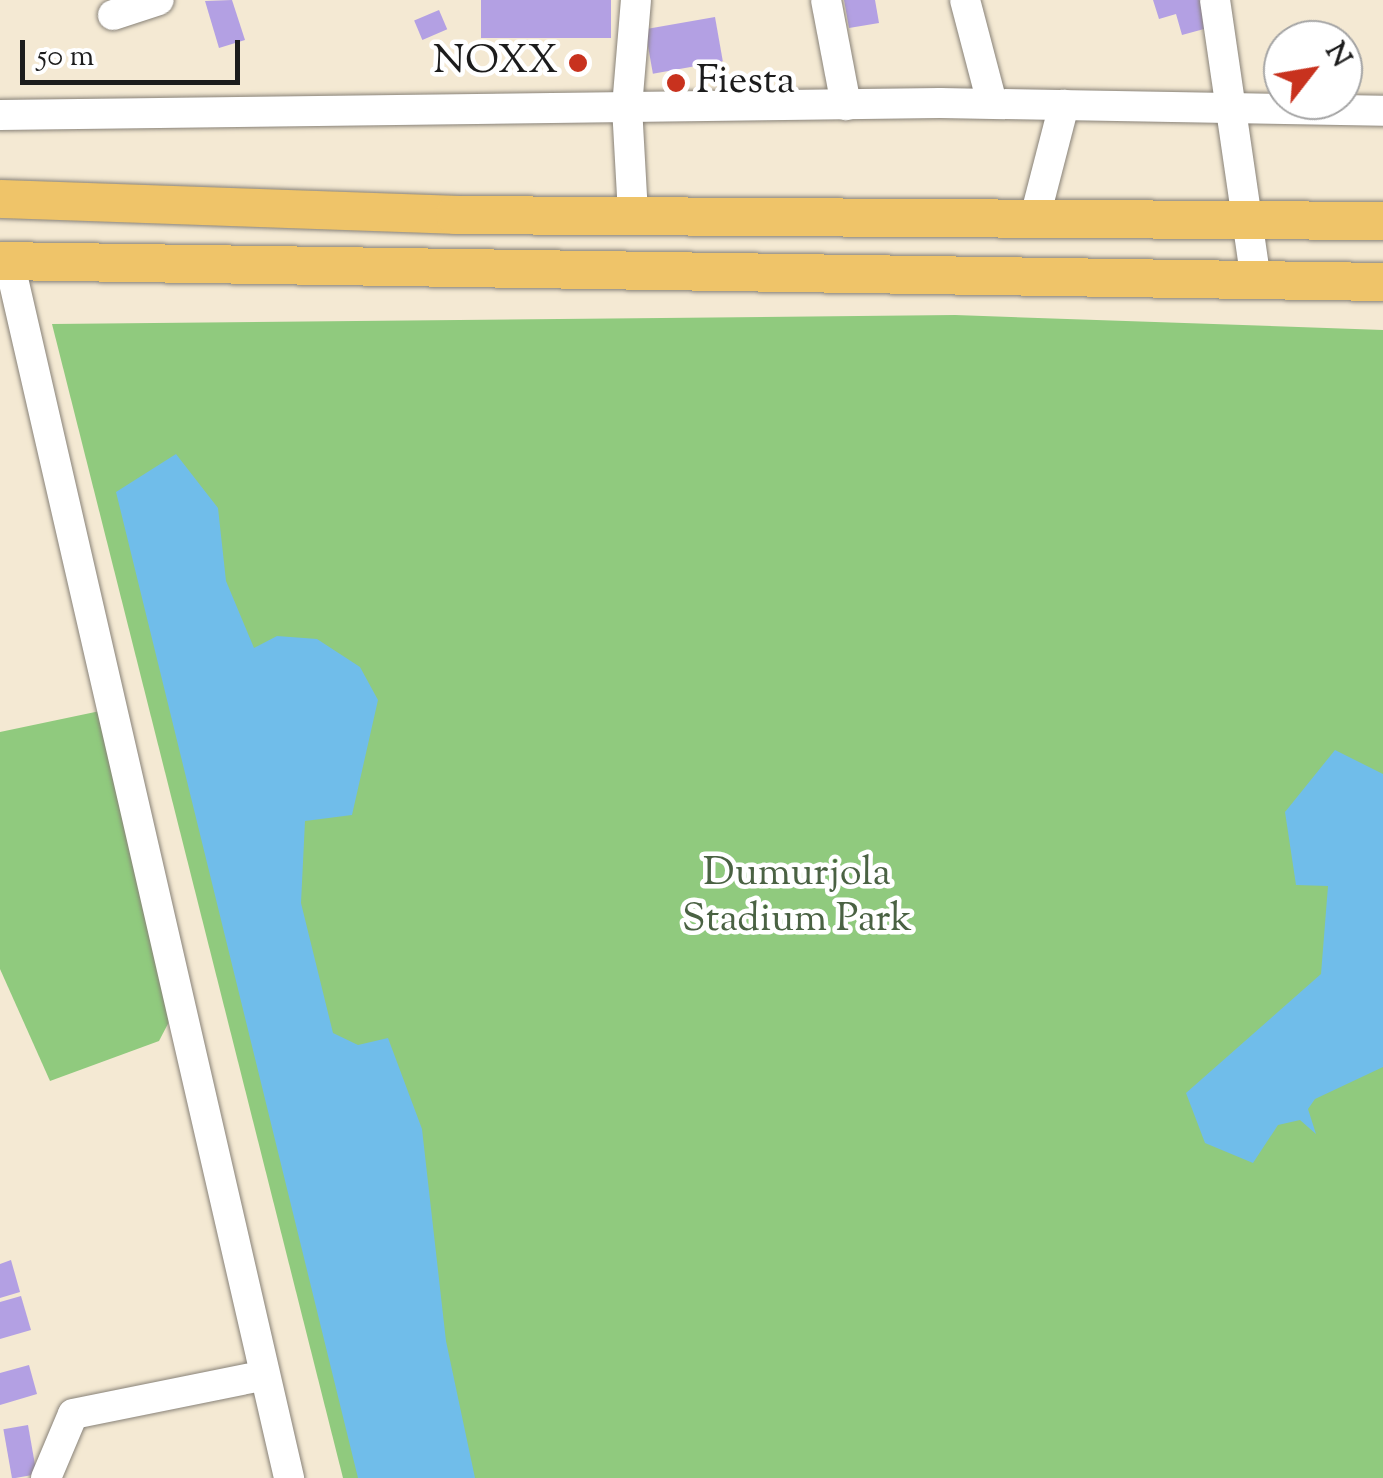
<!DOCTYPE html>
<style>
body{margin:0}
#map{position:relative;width:1383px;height:1478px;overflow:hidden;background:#f4e9d3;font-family:"Sorts Mill Goudy",serif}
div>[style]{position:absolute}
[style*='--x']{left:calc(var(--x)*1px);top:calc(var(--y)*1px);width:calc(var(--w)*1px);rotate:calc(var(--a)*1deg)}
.green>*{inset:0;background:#90ca7e}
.water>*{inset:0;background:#70bdea}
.building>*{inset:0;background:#b3a0e3;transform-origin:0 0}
.roads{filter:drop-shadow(0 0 2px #888278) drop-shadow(0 0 2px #888278)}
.minor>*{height:30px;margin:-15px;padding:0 15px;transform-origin:15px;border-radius:15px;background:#fff}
.major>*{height:38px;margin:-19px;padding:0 19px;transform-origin:19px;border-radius:19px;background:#efc469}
.dots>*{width:28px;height:28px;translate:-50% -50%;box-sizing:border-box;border:5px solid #fff;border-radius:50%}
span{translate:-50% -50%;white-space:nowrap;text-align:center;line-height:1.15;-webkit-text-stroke:9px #fff;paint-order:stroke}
.poi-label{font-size:40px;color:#1c1c1c}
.right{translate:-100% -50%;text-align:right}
.left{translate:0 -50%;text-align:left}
.park-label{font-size:40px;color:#4a6243}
.north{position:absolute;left:1263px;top:20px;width:100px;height:100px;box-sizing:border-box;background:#fff;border:2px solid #a4a4a4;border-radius:50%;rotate:59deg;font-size:28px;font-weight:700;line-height:40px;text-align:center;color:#1c1c1c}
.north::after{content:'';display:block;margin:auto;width:35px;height:45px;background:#c8321e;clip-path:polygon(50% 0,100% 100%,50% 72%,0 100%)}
.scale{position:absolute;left:20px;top:40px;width:220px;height:45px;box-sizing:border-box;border:5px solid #1c1c1c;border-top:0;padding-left:12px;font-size:30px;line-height:35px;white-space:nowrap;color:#1c1c1c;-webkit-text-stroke:8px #fff;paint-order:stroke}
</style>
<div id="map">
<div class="green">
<i style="clip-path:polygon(955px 315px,1383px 330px,1383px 1478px,343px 1478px,52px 324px)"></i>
<i style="clip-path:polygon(100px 711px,171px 1018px,159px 1041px,50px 1081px,0 969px,0 732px)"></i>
</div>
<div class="water">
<i style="clip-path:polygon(176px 454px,218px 508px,226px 581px,254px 648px,277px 636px,317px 639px,360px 667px,378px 700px,352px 815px,305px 821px,301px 903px,333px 1033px,358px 1045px,388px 1038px,422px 1129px,446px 1341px,475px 1478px,358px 1478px,116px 492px)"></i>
<i style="clip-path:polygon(1335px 750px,1383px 774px,1383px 1067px,1315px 1099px,1308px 1109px,1316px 1134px,1300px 1120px,1278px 1125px,1253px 1163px,1205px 1143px,1186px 1093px,1321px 974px,1328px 886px,1296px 885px,1285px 812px)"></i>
</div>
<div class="building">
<i style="clip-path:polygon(232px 0,245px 40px,219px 48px,205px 1px)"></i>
<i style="left:481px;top:0;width:130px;height:38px"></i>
<i style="clip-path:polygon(844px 0,875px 0,879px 23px,849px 28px)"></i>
<i style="clip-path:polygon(1153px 0,1208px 0,1215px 26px,1182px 35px,1176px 14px,1159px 19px)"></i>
<i style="left:439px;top:10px;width:21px;height:27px;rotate:67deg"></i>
<i style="left:715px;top:17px;width:45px;height:71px;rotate:80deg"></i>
<i style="clip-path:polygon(11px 1260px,20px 1292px,0 1298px,0 1264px)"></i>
<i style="clip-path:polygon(21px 1296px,31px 1330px,0 1339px,0 1302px)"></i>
<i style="clip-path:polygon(29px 1365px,37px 1394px,0 1405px,0 1373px)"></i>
<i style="left:28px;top:1425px;width:50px;height:25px;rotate:80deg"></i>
</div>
<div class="roads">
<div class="minor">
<i style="--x:826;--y:0;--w:107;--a:79.2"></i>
<i style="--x:965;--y:0;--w:106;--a:75.3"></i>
<i style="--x:1215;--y:0;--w:283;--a:81.7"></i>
<i style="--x:113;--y:15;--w:48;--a:-18.1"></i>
<i style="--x:0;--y:115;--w:940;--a:-0.73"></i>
<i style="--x:940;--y:103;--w:443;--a:1"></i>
<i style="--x:633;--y:214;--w:107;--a:-93.2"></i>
<i style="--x:627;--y:107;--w:107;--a:-85.2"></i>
<i style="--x:1035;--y:217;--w:116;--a:-75.5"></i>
<i style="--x:9;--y:261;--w:1249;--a:77.04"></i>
<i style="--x:46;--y:1478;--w:69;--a:-67.1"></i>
<i style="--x:73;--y:1414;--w:192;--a:-11.4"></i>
</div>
<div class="major">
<i style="--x:0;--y:199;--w:455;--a:2"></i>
<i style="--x:455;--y:215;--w:928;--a:0.37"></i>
<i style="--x:0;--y:261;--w:1383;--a:0.87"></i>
</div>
</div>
<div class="dots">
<i style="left:578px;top:63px;background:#c8321e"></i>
<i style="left:676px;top:83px;background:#c8321e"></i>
</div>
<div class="poi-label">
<span class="right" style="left:558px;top:63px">NOXX</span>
<span class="left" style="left:696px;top:83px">Fiesta</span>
</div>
<div class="park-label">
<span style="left:797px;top:898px">Dumurjola<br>Stadium Park</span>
</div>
<div class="north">N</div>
<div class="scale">50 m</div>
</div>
